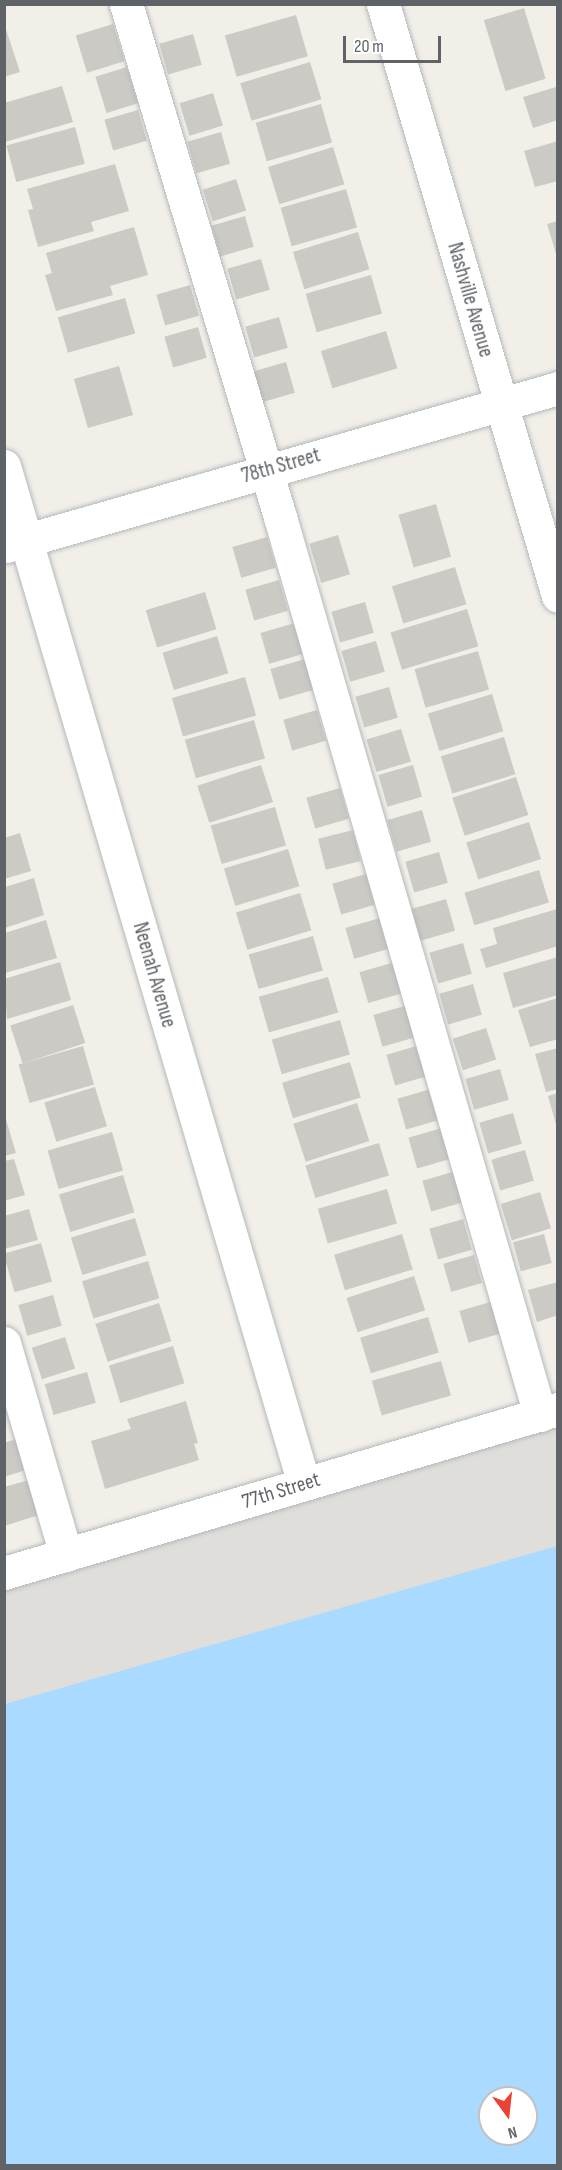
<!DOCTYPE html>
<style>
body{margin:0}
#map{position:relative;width:562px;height:2170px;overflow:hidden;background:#f1efe8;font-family:"Sofia Sans Condensed",sans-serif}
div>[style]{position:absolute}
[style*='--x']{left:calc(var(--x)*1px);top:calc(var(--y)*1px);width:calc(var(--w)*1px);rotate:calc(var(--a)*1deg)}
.industrial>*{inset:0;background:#e0deda}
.water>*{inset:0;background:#aadaff}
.building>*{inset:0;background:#cccac5;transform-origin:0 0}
.roads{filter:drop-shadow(0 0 2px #b5b8bc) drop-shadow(0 0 2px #b5b8bc)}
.minor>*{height:33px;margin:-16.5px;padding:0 16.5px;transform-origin:16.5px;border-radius:16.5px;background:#fff}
span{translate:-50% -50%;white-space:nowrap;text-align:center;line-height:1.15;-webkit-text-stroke:4.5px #fff;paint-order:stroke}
.street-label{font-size:21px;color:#5f6368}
.frame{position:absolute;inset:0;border:6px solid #5f6368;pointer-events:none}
.north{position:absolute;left:478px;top:2086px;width:60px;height:60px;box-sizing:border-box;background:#fff;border:2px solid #bfc1c3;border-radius:50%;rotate:165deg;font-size:16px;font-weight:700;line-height:24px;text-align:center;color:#5f6368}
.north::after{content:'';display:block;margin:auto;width:21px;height:27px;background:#ea4335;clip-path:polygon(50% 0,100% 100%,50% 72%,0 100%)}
.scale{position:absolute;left:343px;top:36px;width:98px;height:27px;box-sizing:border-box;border:3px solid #5f6368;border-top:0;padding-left:8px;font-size:18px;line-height:21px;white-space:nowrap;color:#5f6368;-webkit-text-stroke:4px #fff;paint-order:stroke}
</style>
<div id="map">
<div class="industrial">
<i style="clip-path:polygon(evenodd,557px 1417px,557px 2165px,5px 2166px,5px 1580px,557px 1417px,490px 2098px,526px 2098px,526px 2134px,490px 2134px,490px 2098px)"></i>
</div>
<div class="water">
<i style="clip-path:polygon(evenodd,557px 1546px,557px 2165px,5px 2165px,5px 1704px,557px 1546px,490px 2098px,526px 2098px,526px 2134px,490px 2134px,490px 2098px)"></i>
</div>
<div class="building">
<i style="left:524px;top:8px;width:74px;height:42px;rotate:73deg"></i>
<i style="left:296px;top:15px;width:43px;height:74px;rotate:74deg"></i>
<i style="clip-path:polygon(4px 23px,20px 72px,4px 77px)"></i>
<i style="left:113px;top:24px;width:39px;height:39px;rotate:73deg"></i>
<i style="left:193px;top:34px;width:32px;height:35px;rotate:74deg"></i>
<i style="left:310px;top:62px;width:39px;height:73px;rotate:73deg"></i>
<i style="left:127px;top:67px;width:38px;height:33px;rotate:73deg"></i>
<i style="clip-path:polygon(62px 86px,73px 122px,5px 142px,4px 103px)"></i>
<i style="clip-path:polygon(556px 87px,558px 120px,533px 128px,523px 97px)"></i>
<i style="left:213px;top:93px;width:34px;height:35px;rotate:73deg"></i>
<i style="left:321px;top:104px;width:40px;height:68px;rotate:74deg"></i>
<i style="left:138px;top:110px;width:32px;height:35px;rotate:74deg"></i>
<i style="left:75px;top:127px;width:38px;height:71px;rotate:75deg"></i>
<i style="left:221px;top:132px;width:33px;height:35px;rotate:74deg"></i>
<i style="clip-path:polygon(558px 141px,558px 181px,535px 187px,524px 151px)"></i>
<i style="left:333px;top:147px;width:39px;height:68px;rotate:73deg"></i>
<i style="clip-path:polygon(115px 164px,129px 211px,91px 222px,94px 231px,38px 247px,28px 210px,33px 209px,27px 189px)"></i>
<i style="left:236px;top:179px;width:33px;height:35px;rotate:72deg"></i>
<i style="left:346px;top:189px;width:40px;height:68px;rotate:74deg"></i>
<i style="left:245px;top:216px;width:32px;height:35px;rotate:74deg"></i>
<i style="clip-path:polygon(558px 221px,558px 257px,557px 257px,547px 224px)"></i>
<i style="clip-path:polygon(134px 227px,148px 275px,110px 286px,113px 295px,56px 311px,45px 275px,52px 273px,46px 253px)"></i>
<i style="left:358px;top:232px;width:39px;height:68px;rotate:73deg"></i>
<i style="left:261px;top:259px;width:32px;height:35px;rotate:74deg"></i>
<i style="left:371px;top:275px;width:40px;height:68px;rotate:74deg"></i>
<i style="left:190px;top:285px;width:32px;height:35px;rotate:74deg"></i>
<i style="left:125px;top:298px;width:37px;height:70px;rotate:74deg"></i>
<i style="left:279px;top:317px;width:32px;height:35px;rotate:74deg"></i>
<i style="left:198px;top:327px;width:32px;height:35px;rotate:74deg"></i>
<i style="left:386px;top:331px;width:39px;height:68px;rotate:73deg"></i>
<i style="left:286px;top:362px;width:32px;height:35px;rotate:74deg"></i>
<i style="left:119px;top:366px;width:51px;height:47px;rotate:74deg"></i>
<i style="left:436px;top:504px;width:55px;height:39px;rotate:74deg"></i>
<i style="left:338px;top:535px;width:41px;height:30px;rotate:73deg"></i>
<i style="left:267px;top:537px;width:32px;height:36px;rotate:74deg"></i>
<i style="left:455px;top:567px;width:39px;height:66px;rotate:73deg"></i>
<i style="left:279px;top:580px;width:32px;height:35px;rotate:74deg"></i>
<i style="left:205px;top:592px;width:39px;height:62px;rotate:73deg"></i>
<i style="left:365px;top:602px;width:32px;height:35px;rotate:74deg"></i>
<i style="left:467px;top:609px;width:39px;height:80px;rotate:73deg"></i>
<i style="left:295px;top:623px;width:32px;height:36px;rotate:74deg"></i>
<i style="left:217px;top:636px;width:39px;height:57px;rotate:73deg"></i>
<i style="left:376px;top:641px;width:32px;height:36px;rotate:74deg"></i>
<i style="left:478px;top:651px;width:40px;height:66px;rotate:74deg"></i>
<i style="left:305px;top:659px;width:32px;height:36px;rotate:74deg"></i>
<i style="left:245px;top:677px;width:40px;height:76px;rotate:74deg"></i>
<i style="left:389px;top:687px;width:32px;height:35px;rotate:74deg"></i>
<i style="left:492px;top:694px;width:39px;height:67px;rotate:73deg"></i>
<i style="left:317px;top:710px;width:32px;height:35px;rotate:74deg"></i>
<i style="left:254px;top:720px;width:40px;height:72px;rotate:74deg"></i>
<i style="left:401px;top:729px;width:34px;height:36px;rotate:73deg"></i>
<i style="left:504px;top:737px;width:39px;height:66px;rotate:73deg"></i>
<i style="left:261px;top:765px;width:39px;height:67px;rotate:72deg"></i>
<i style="left:413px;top:765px;width:33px;height:36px;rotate:74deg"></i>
<i style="left:516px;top:777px;width:40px;height:67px;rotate:72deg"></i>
<i style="left:340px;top:788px;width:32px;height:35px;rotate:74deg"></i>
<i style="left:275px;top:807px;width:40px;height:67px;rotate:74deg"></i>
<i style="left:422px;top:810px;width:33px;height:36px;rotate:74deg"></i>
<i style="left:529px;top:822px;width:39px;height:66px;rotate:72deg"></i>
<i style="left:353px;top:830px;width:32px;height:36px;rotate:76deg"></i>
<i style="clip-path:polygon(20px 833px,31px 871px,4px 879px,4px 838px)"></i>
<i style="left:288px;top:849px;width:39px;height:67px;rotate:73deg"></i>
<i style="left:439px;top:852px;width:32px;height:35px;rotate:74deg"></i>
<i style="left:539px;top:870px;width:34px;height:78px;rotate:73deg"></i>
<i style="left:366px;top:874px;width:32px;height:35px;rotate:74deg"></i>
<i style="clip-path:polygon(34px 878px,44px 915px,5px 928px,5px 887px)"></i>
<i style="left:300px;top:893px;width:39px;height:67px;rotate:73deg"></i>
<i style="left:446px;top:899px;width:33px;height:37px;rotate:74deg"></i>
<i style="clip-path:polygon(557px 909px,558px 946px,486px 968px,480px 949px,497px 944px,493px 928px)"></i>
<i style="left:380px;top:918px;width:32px;height:36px;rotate:74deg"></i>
<i style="clip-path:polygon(46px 920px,57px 958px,5px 973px,5px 933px)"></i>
<i style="left:313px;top:936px;width:36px;height:67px;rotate:74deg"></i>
<i style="left:463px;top:943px;width:32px;height:35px;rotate:74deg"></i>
<i style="clip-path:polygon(558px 957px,558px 995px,513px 1008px,503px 973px)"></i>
<i style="clip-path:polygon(60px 962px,71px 1000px,7px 1019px,4px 979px)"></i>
<i style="left:395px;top:962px;width:32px;height:37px;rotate:74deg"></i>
<i style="left:328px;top:977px;width:37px;height:72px;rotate:74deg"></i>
<i style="left:473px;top:984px;width:32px;height:35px;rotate:74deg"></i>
<i style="clip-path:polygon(558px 998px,558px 1039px,530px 1047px,518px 1010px)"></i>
<i style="left:73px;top:1005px;width:40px;height:66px;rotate:72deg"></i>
<i style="left:408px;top:1005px;width:33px;height:36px;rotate:74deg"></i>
<i style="left:340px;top:1020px;width:36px;height:71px;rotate:74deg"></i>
<i style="left:486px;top:1028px;width:33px;height:35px;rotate:72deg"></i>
<i style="left:420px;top:1045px;width:32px;height:35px;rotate:74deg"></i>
<i style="left:83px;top:1046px;width:40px;height:67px;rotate:74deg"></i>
<i style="clip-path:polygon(558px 1048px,558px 1089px,546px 1092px,535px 1054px)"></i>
<i style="left:350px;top:1062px;width:37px;height:71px;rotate:73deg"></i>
<i style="left:500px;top:1069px;width:32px;height:36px;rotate:74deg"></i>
<i style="left:95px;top:1087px;width:41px;height:53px;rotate:73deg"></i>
<i style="left:431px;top:1089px;width:32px;height:35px;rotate:74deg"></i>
<i style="clip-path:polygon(558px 1093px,558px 1128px,557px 1128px,548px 1096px)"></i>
<i style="left:357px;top:1103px;width:40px;height:67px;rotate:72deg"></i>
<i style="left:513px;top:1113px;width:32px;height:35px;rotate:74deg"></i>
<i style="clip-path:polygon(5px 1116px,16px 1153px,4px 1156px,4px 1117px)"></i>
<i style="left:442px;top:1128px;width:32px;height:35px;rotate:74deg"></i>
<i style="left:112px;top:1132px;width:40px;height:67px;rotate:74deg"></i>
<i style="left:379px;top:1143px;width:34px;height:77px;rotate:73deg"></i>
<i style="left:525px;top:1150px;width:32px;height:35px;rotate:74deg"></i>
<i style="clip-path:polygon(14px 1159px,25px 1195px,4px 1201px,4px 1161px)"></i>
<i style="left:456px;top:1171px;width:32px;height:35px;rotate:74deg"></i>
<i style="left:123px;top:1175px;width:39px;height:67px;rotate:73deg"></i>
<i style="left:387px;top:1189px;width:36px;height:72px;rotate:74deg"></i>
<i style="left:540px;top:1192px;width:38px;height:41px;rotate:73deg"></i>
<i style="clip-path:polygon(29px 1209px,38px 1240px,4px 1249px,4px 1216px)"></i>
<i style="left:135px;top:1218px;width:39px;height:67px;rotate:73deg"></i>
<i style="left:463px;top:1219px;width:32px;height:35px;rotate:74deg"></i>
<i style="left:402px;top:1234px;width:37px;height:71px;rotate:73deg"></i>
<i style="left:544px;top:1234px;width:30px;height:32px;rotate:75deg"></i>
<i style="left:41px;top:1243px;width:40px;height:39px;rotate:74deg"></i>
<i style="left:474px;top:1255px;width:29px;height:32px;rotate:74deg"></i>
<i style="left:148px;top:1261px;width:39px;height:69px;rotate:73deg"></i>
<i style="left:414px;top:1276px;width:36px;height:71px;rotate:72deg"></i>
<i style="clip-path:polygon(558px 1282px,558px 1315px,537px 1322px,528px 1290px)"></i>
<i style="left:53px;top:1295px;width:32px;height:36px;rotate:74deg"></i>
<i style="left:494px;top:1301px;width:33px;height:36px;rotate:74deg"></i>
<i style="left:159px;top:1303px;width:40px;height:67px;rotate:72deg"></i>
<i style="left:428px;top:1317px;width:37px;height:71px;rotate:73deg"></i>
<i style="left:65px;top:1337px;width:33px;height:35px;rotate:72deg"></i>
<i style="left:173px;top:1346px;width:39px;height:67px;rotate:73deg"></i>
<i style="left:441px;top:1361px;width:36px;height:72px;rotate:74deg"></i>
<i style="left:87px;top:1372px;width:32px;height:44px;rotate:74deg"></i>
<i style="clip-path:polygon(186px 1401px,198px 1443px,194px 1444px,199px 1460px,105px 1489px,91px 1441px,131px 1429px,127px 1419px)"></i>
<i style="clip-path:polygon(16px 1439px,26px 1470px,4px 1477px,4px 1443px)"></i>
<i style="clip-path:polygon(29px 1480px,39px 1515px,4px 1526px,4px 1487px)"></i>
</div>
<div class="roads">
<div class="minor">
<i style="--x:126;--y:4;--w:536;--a:73.29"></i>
<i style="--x:280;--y:517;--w:935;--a:73.85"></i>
<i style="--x:383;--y:4;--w:617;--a:73.53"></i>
<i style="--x:4;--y:466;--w:1061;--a:73.58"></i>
<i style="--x:6;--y:546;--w:574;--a:-15.97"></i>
<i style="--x:4;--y:1343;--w:221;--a:73.7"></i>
<i style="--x:4;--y:1573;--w:578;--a:-16.49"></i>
</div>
</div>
<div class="street-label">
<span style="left:470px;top:300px;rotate:74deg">Nashville Avenue</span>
<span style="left:281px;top:466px;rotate:-16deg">78th Street</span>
<span style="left:154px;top:975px;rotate:74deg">Neenah Avenue</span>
<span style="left:281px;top:1491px;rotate:-17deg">77th Street</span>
</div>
<div class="frame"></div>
<div class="north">N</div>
<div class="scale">20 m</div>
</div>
